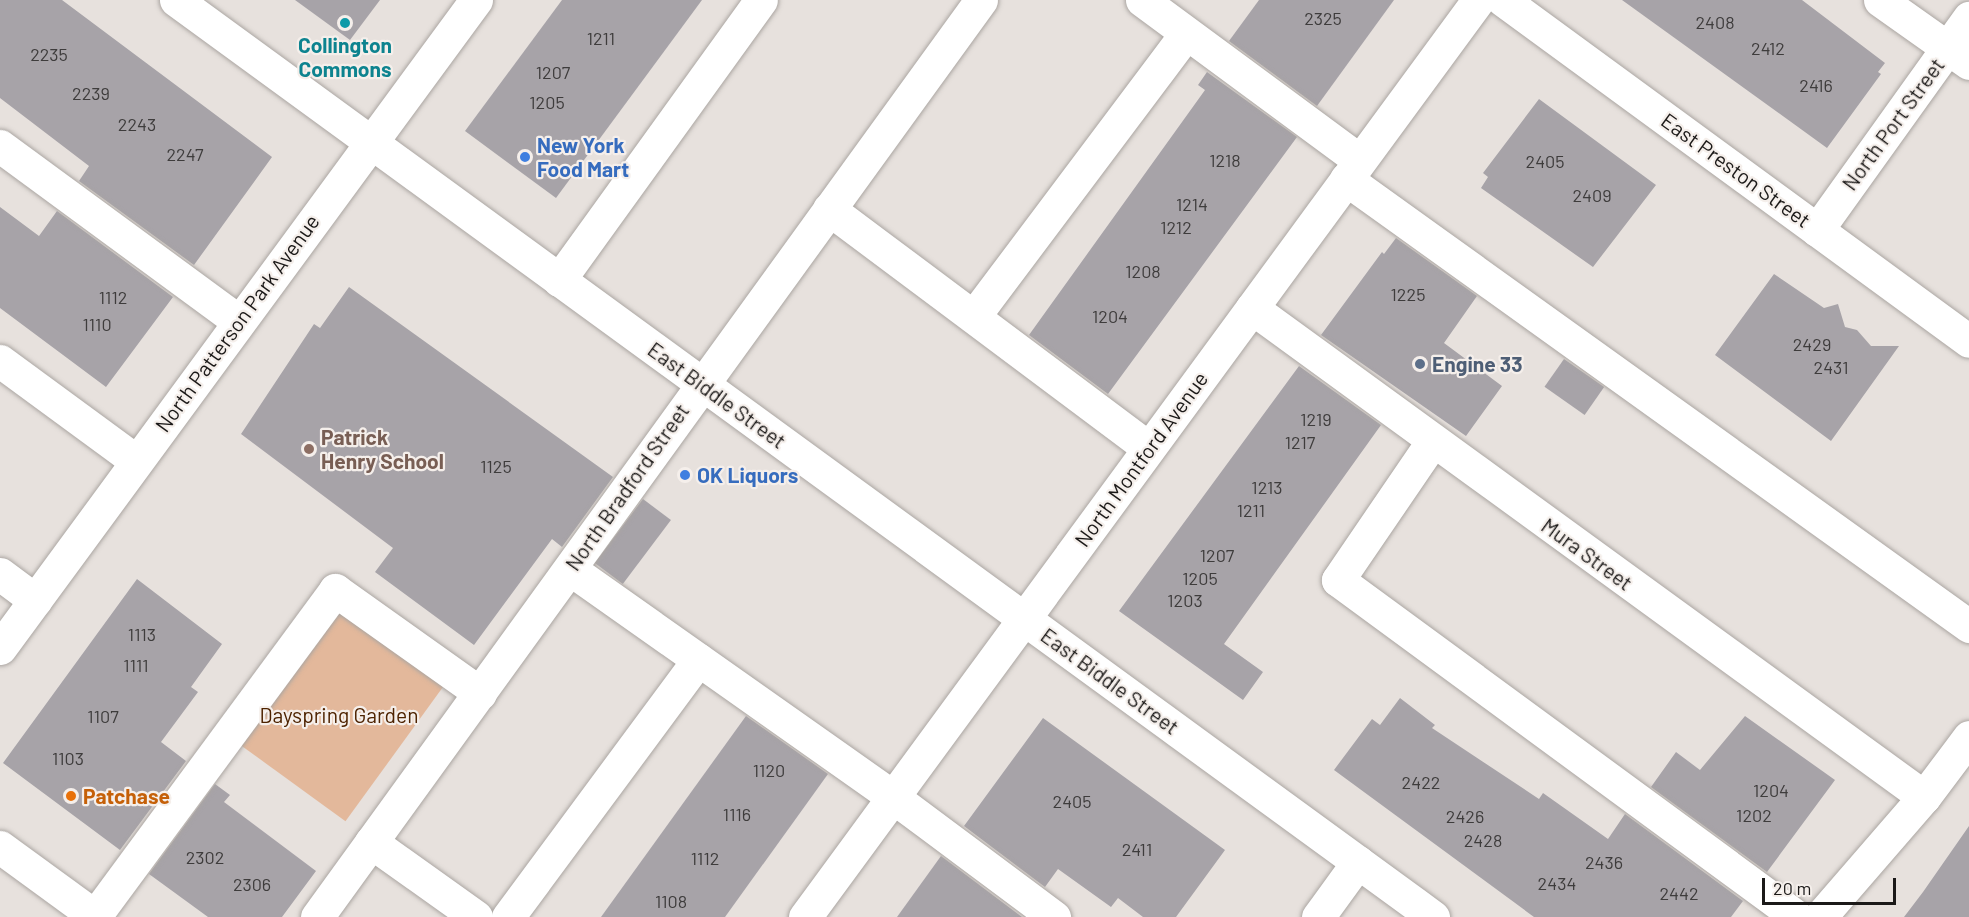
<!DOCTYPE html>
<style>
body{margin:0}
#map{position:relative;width:1969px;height:917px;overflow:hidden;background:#e7e1dd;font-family:Barlow,sans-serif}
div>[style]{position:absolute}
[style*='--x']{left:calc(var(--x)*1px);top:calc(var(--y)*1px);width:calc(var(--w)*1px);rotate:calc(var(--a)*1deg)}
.green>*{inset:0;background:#e3b89b;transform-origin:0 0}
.building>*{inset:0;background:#a7a3a8;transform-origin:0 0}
.roads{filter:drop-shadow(0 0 2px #aba6a2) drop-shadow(0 0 2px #aba6a2)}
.minor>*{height:33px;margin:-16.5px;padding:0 16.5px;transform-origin:16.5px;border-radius:16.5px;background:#fff}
.dots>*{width:16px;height:16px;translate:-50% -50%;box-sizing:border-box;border:3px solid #f5efeb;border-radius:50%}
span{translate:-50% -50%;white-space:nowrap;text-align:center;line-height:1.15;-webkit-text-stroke:4.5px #f5efeb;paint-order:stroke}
.number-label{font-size:18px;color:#3e3c3c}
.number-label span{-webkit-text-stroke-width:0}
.culture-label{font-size:21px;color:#0d838f;font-weight:700}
.street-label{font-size:21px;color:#1b1918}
.shop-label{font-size:21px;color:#366cbe;font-weight:700}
.left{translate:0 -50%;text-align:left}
.service-label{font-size:21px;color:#4e5e75;font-weight:700}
.education-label{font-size:21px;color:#785e54;font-weight:700}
.park-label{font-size:21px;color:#4e2300}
.food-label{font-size:21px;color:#c56008;font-weight:700}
.scale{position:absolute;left:1762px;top:878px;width:134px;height:27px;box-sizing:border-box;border:3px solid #1b1918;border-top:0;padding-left:8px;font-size:18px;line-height:21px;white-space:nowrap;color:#1b1918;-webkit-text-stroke:4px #f5efeb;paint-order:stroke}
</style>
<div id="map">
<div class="green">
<i style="left:335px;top:606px;width:135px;height:168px;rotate:36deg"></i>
</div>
<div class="building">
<i style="clip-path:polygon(0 0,62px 0,272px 157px,194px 265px,79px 181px,89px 166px,0 98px)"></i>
<i style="clip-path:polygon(295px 0,380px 0,350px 40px)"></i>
<i style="clip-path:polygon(562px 0,702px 0,556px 198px,465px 131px)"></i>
<i style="clip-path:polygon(1259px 0,1394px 0,1317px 106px,1229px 41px)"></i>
<i style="clip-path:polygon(1622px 0,1802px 0,1885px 63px,1878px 72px,1881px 74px,1827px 148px)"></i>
<i style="clip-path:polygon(1207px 72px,1297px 137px,1108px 394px,1029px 335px,1205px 90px,1198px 85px)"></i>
<i style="clip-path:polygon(1539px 99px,1656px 185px,1593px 267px,1481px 188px,1488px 177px,1483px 173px)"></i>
<i style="clip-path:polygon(0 207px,39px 236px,57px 211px,173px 297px,106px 387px,0 308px)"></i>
<i style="clip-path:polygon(1396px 238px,1477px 296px,1444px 343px,1502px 386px,1466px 436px,1321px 335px,1382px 252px,1384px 254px)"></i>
<i style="clip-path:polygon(1774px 274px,1824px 308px,1838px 304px,1845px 327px,1857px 330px,1871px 346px,1899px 346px,1831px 441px,1715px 355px)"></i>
<i style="clip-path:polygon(349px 287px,613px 477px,562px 547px,552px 539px,474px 645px,375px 572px,393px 548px,241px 434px,314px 324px,320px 328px)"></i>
<i style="left:1564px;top:359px;width:49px;height:34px;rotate:35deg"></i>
<i style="clip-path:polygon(1299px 366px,1381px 425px,1224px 644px,1263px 672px,1243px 700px,1119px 611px)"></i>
<i style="left:643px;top:499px;width:35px;height:80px;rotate:37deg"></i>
<i style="clip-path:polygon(137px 579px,222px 644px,191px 687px,198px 692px,161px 742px,186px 761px,120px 850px,3px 763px)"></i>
<i style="clip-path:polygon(1400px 698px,1435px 725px,1432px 728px,1539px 799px,1543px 793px,1608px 839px,1625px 814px,1743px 901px,1731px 917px,1534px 917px,1334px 770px,1372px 719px,1380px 725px)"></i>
<i style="clip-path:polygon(746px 716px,828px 774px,725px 917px,601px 917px)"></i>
<i style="clip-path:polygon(1745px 716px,1835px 780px,1767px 872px,1651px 787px,1676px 752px,1700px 770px)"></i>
<i style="clip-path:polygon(1043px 718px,1225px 850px,1176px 917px,1143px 917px,1118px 898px,1111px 907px,1058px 869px,1045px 887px,964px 826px)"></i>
<i style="clip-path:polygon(215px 784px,230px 795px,224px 802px,316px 871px,282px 917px,208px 917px,149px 874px)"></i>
<i style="clip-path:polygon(1969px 826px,1969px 917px,1904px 917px,1923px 892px)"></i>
<i style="clip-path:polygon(941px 856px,1022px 917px,897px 917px)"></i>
</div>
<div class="roads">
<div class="minor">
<i style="--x:176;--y:0;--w:1556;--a:36.11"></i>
<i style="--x:1142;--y:0;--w:270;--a:36.4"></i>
<i style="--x:1503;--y:0;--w:577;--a:36.2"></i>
<i style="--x:1880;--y:0;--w:109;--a:35.3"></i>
<i style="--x:0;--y:146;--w:295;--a:36.3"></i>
<i style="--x:1346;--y:179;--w:767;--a:35.66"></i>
<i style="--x:829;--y:209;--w:399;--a:36.8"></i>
<i style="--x:1817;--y:230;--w:261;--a:-54.4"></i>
<i style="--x:559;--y:280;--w:345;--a:-54.2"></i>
<i style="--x:1252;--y:308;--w:831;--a:36.04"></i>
<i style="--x:974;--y:316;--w:353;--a:-53.1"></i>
<i style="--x:0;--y:361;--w:169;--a:36.3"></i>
<i style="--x:1432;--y:442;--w:167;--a:124.3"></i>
<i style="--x:1338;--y:580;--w:569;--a:36.29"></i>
<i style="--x:570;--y:569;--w:395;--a:35.2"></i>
<i style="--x:893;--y:797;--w:201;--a:36.7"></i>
<i style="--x:0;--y:574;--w:44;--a:36.6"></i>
<i style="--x:0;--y:648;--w:804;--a:-53.7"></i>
<i style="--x:371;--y:842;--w:129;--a:35.5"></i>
<i style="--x:0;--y:847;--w:119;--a:36.1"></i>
<i style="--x:95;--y:916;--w:405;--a:-53.6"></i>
<i style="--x:335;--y:590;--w:178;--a:35.4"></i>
<i style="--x:317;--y:917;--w:1132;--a:-54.09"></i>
<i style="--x:508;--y:917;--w:320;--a:-53.5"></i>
<i style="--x:805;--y:917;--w:1137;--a:-53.72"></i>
<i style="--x:1318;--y:917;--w:68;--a:-54"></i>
<i style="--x:1820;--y:917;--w:159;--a:-49.1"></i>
<i style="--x:1924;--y:797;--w:75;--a:-53.1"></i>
</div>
</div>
<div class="dots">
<i style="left:345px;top:23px;background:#0f9aa8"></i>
<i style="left:525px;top:157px;background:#3f7fe0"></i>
<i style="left:1420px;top:364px;background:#5c6f8a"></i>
<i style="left:309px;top:449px;background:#8d6e63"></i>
<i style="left:685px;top:475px;background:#3f7fe0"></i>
<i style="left:71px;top:796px;background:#e8710a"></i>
</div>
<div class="number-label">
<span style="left:1323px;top:18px">2325</span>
<span style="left:1715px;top:22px">2408</span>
<span style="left:601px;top:38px">1211</span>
<span style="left:1768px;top:48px">2412</span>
<span style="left:49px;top:54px">2235</span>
<span style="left:553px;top:72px">1207</span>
<span style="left:1816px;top:85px">2416</span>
<span style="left:91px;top:93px">2239</span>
<span style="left:547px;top:102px">1205</span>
<span style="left:137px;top:124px">2243</span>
<span style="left:185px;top:154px">2247</span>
<span style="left:1225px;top:160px">1218</span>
<span style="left:1545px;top:161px">2405</span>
<span style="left:1592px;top:195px">2409</span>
<span style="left:1192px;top:204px">1214</span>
<span style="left:1176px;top:227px">1212</span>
<span style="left:1143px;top:271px">1208</span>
<span style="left:1408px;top:294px">1225</span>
<span style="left:113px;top:297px">1112</span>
<span style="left:1110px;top:316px">1204</span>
<span style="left:97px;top:324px">1110</span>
<span style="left:1812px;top:344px">2429</span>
<span style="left:1831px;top:367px">2431</span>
<span style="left:1316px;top:419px">1219</span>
<span style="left:1300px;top:442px">1217</span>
<span style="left:496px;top:466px">1125</span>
<span style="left:1267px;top:487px">1213</span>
<span style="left:1251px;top:510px">1211</span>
<span style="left:1217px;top:555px">1207</span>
<span style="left:1200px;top:578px">1205</span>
<span style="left:1185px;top:600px">1203</span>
<span style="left:142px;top:634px">1113</span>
<span style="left:136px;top:665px">1111</span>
<span style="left:103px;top:716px">1107</span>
<span style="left:68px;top:758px">1103</span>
<span style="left:769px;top:770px">1120</span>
<span style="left:1421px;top:782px">2422</span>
<span style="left:1771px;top:790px">1204</span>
<span style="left:1072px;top:801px">2405</span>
<span style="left:737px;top:814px">1116</span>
<span style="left:1754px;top:815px">1202</span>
<span style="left:1465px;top:816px">2426</span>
<span style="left:1483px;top:840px">2428</span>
<span style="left:1137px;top:849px">2411</span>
<span style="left:205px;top:857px">2302</span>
<span style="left:705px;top:858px">1112</span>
<span style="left:1604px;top:862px">2436</span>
<span style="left:1557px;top:883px">2434</span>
<span style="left:252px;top:884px">2306</span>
<span style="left:1679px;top:893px">2442</span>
<span style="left:671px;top:901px">1108</span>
</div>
<div class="culture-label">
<span style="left:345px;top:57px">Collington<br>Commons</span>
</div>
<div class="street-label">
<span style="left:1893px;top:124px;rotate:-54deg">North Port Street</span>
<span style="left:1736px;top:170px;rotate:36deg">East Preston Street</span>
<span style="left:237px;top:323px;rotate:-54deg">North Patterson Park Avenue</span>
<span style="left:717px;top:395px;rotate:36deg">East Biddle Street</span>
<span style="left:1141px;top:459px;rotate:-54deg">North Montford Avenue</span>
<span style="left:627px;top:487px;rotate:-55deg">North Bradford Street</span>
<span style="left:1587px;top:554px;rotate:36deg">Mura Street</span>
<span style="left:1110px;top:681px;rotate:36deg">East Biddle Street</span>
</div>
<div class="shop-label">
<span class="left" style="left:537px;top:157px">New York<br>Food Mart</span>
<span class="left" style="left:697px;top:475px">OK Liquors</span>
</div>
<div class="service-label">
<span class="left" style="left:1432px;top:364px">Engine 33</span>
</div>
<div class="education-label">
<span class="left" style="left:321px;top:449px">Patrick<br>Henry School</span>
</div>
<div class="park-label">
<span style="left:339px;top:715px">Dayspring Garden</span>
</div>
<div class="food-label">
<span class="left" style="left:83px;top:796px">Patchase</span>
</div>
<div class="scale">20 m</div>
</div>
